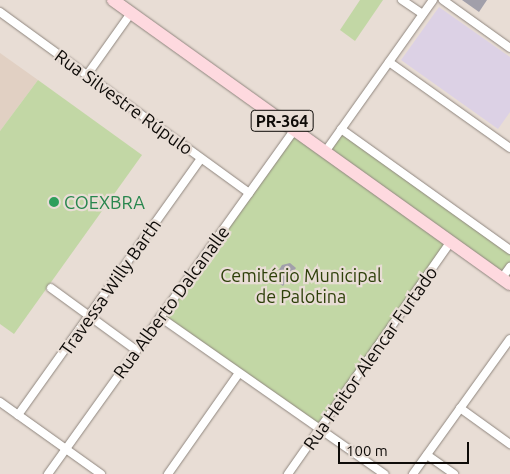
<!DOCTYPE html>
<meta charset="utf-8">
<style>
body{margin:0}
#map{position:relative;width:510px;height:474px;overflow:hidden;background:#e8ddd5;font-family:Ubuntu,sans-serif}
div>[style]{position:absolute}
[style*='--x']{left:calc(var(--x)*1px);top:calc(var(--y)*1px);width:calc(var(--w)*1px);rotate:calc(var(--a)*1deg)}
.built>*{inset:0;background:#e1d0c3}
.education>*{inset:0;background:#dcd1e5}
.green>*{inset:0;background:#c2d7a5}
.building>*{inset:0;background:#a19faa}
.roads{filter:drop-shadow(0 0 1px #8f867e) drop-shadow(0 0 1px #8f867e)}
.minor>*{height:8px;margin:-4px;padding:0 4px;transform-origin:4px;border-radius:4px;background:#fff}
.primary>*{height:12px;margin:-6px;padding:0 6px;transform-origin:6px;border-radius:6px;background:#fed9df}
.dots>*{width:14px;height:14px;translate:-50% -50%;box-sizing:border-box;border:2px solid #e8ddd5;border-radius:50%}
span{translate:-50% -50%;white-space:nowrap;text-align:center;line-height:1.15;-webkit-text-stroke:4.5px #e8ddd5;paint-order:stroke}
.shield-label span{padding:1px 4px;background:#e8ddd5;border:1px solid;border-radius:4px;-webkit-text-stroke-width:0}
.shield-label{font-size:16px;color:#0e0b08;font-weight:700}
.street-label{font-size:18px;color:#0e0b08}
.leisure-label{font-size:18px;color:#27864d}
.left{translate:0 -50%;text-align:left}
.park-label{font-size:18px;color:#2e400a}
.scale{position:absolute;left:338px;top:442px;width:131px;height:22px;box-sizing:border-box;border:2px solid #0e0b08;border-top:0;padding-left:6px;font-size:15px;line-height:18px;white-space:nowrap;color:#0e0b08;-webkit-text-stroke:4px #e8ddd5;paint-order:stroke}
</style>
<div id="map">
<div class="built">
<i style="clip-path:polygon(0 53px,38px 80px,0 131px)"></i>
</div>
<div class="education">
<i style="clip-path:polygon(439px 7px,510px 57px,510px 112px,498px 129px,401px 60px)"></i>
</div>
<div class="green">
<i style="clip-path:polygon(360px 0,383px 0,355px 41px,340px 30px)"></i>
<i style="clip-path:polygon(38px 80px,142px 155px,14px 334px,0 324px,0 131px)"></i>
<i style="clip-path:polygon(341px 129px,510px 250px,510px 284px,452px 241px,320px 430px,160px 317px,294px 130px,325px 152px)"></i>
</div>
<div class="building">
<i style="clip-path:polygon(462px 0,487px 0,479px 12px)"></i>
<i style="clip-path:polygon(290px 263px,296px 268px,283px 286px,277px 282px,276px 275px,282px 265px)"></i>
</div>
<div class="roads">
<div class="minor">
<i style="--x:402;--y:0;--w:25;--a:34"></i>
<i style="--x:443;--y:0;--w:82;--a:35.6"></i>
<i style="--x:0;--y:12;--w:308;--a:36"></i>
<i style="--x:389;--y:62;--w:148;--a:35.4"></i>
<i style="--x:87;--y:75;--w:76;--a:-54.6"></i>
<i style="--x:341;--y:129;--w:208;--a:35.6"></i>
<i style="--x:325;--y:152;--w:186;--a:-54.6"></i>
<i style="--x:502;--y:278;--w:14;--a:-54"></i>
<i style="--x:51;--y:288;--w:105;--a:36.1"></i>
<i style="--x:160;--y:317;--w:274;--a:35"></i>
<i style="--x:0;--y:402;--w:124;--a:35.5"></i>
<i style="--x:460;--y:408;--w:62;--a:35.8"></i>
<i style="--x:18;--y:415;--w:315;--a:-54.5"></i>
<i style="--x:427;--y:455;--w:33;--a:35"></i>
<i style="--x:48;--y:474;--w:423;--a:-54.4"></i>
<i style="--x:168;--y:474;--w:123;--a:-54.9"></i>
<i style="--x:288;--y:474;--w:284;--a:-55"></i>
<i style="--x:413;--y:474;--w:166;--a:-54.3"></i>
</div>
<div class="primary">
<i style="--x:113;--y:0;--w:488;--a:35.6"></i>
</div>
</div>
<div class="dots">
<i style="left:54px;top:202px;background:#2e9e5b"></i>
</div>
<div class="shield-label">
<span style="left:282px;top:121px">PR-364</span>
</div>
<div class="street-label">
<span style="left:124px;top:102px;rotate:36deg">Rua Silvestre Rúpulo</span>
<span style="left:110px;top:287px;rotate:-55deg">Travessa Willy Barth</span>
<span style="left:171px;top:302px;rotate:-54deg">Rua Alberto Dalcanalle</span>
<span style="left:370px;top:358px;rotate:-55deg">Rua Heitor Alencar Furtado</span>
</div>
<div class="leisure-label">
<span class="left" style="left:64px;top:202px">COEXBRA</span>
</div>
<div class="park-label">
<span style="left:301px;top:286px">Cemitério Municipal<br>de Palotina</span>
</div>
<div class="scale">100 m</div>
</div>
